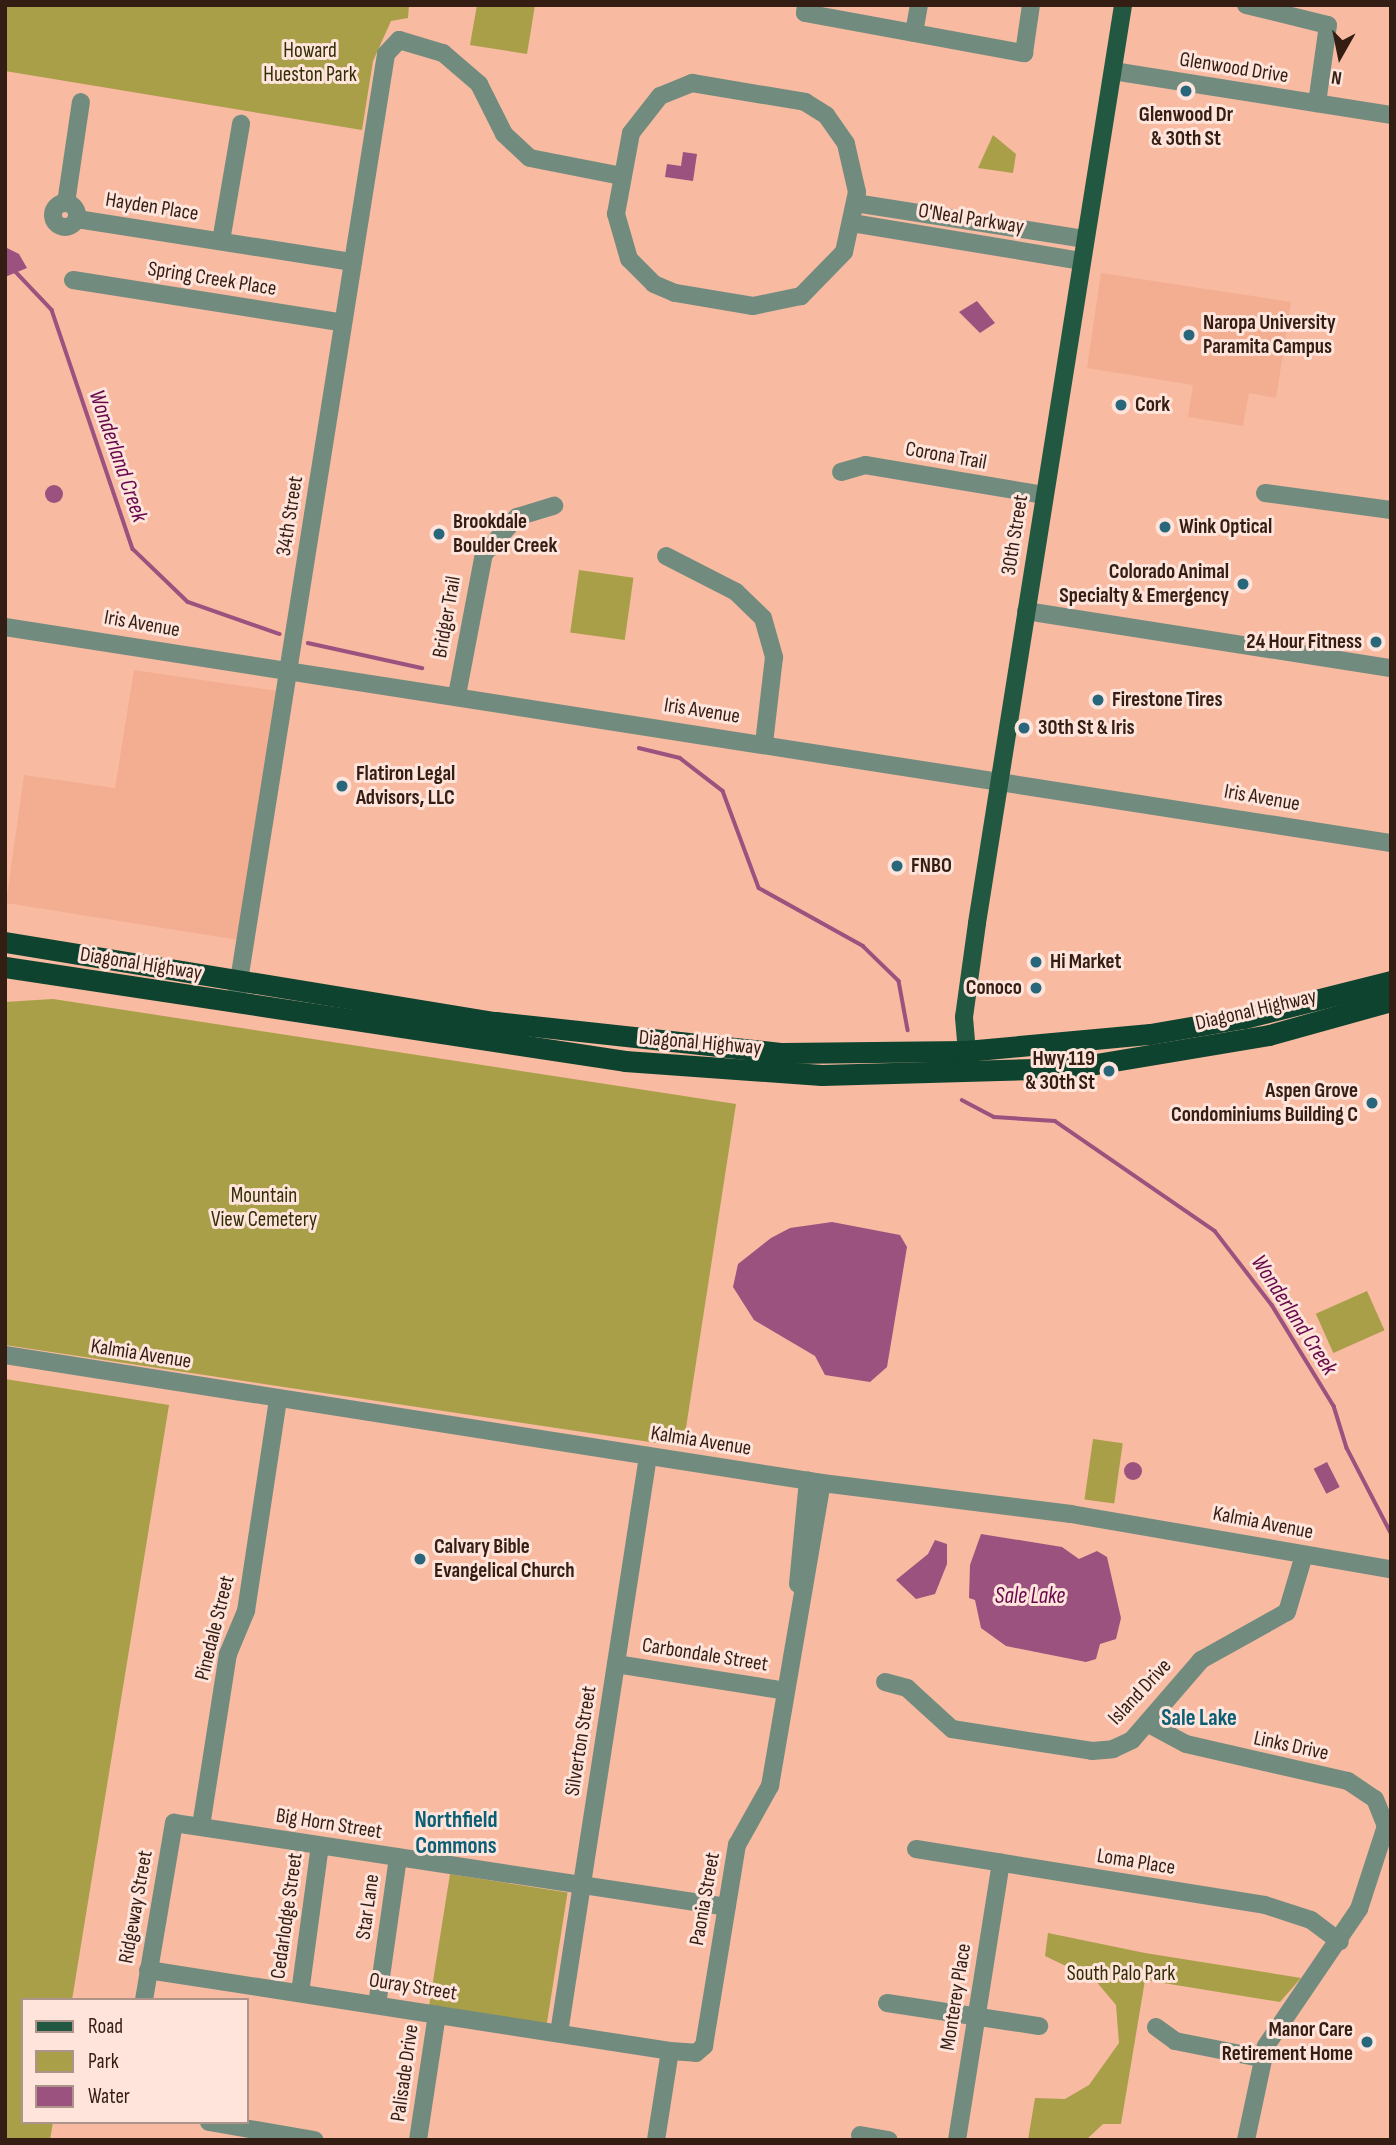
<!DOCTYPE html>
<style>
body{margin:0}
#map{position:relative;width:1396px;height:2145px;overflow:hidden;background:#f8baa0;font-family:"Sofia Sans Condensed",sans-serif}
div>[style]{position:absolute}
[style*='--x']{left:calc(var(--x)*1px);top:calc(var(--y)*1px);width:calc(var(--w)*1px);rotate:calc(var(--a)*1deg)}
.built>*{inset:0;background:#f3ae91}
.green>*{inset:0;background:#a89f48;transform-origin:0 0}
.water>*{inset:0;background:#9b527f;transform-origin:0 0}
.round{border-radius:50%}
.stream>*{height:3.5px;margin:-1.75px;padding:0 1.75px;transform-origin:1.75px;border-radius:1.75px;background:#9b527f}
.minor>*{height:18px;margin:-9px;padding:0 9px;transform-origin:9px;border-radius:9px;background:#718c7f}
.minor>.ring{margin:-9px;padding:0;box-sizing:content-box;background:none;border:18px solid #718c7f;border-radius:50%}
.major>*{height:18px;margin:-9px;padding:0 9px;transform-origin:9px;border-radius:9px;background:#225842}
.highway>*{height:21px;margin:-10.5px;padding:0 10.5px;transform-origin:10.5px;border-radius:10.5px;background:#0e432f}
.dots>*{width:19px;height:19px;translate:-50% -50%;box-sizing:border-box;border:4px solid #fee4da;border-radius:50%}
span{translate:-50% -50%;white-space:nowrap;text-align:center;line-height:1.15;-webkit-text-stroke:6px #fee4da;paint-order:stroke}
.park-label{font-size:21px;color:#312d05}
.street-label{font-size:21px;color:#341d13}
.poi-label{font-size:21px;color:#341d13;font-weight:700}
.left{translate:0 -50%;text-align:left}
.right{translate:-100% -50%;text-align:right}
.water-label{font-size:23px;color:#67074c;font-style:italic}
.neighbourhood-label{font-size:23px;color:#0c5e75;font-weight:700}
.frame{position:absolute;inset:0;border:7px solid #341d13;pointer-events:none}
.legend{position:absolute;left:21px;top:1998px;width:228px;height:126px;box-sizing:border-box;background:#fee4da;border:2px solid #ad948a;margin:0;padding:9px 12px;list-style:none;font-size:21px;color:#341d13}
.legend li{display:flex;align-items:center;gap:14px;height:35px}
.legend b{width:35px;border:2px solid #ad948a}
.north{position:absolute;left:1305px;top:21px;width:70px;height:70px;-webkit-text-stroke:5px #fee4da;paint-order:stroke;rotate:189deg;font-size:19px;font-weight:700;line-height:28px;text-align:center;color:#341d13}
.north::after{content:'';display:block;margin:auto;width:24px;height:32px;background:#341d13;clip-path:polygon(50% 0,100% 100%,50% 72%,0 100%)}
</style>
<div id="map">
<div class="built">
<i style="clip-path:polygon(1101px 273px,1291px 302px,1276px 398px,1249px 393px,1243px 426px,1188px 417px,1193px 385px,1087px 368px)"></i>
<i style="clip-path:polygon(134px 670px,277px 691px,239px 940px,6px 903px,24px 775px,115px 788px)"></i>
</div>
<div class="green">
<i style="clip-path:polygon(5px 5px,409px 5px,408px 18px,391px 21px,373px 61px,362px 130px,5px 71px)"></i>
<i style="clip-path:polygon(477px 5px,535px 5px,527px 54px,470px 45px)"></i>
<i style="clip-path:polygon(993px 135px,1016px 154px,1013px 173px,978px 168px)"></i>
<i style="left:579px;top:570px;width:55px;height:63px;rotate:8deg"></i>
<i style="clip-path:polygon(53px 999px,736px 1104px,683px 1447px,5px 1345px,5px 1002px)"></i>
<i style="left:1367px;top:1291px;width:43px;height:56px;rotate:66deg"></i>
<i style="clip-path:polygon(5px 1379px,169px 1405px,72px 2000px,23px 2000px,23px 2122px,53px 2122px,50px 2140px,5px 2140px)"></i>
<i style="left:1093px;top:1439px;width:30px;height:61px;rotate:8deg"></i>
<i style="left:450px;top:1874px;width:119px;height:133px;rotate:9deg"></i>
<i style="clip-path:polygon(1048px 1933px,1145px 1953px,1301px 1978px,1280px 2002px,1145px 1980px,1121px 2124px,1103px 2124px,1086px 2140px,1028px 2140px,1035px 2098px,1065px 2099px,1089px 2085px,1119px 2043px,1116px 2005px,1095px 1980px,1045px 1956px)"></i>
</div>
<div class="water">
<i style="clip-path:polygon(683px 152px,697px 154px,693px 181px,665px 177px,667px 164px,681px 166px)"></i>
<i style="clip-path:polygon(5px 247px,19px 254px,27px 268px,5px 277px)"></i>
<i style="clip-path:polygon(977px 301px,995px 323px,980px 333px,959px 312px)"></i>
<i class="round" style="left:45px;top:485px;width:18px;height:18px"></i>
<i style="clip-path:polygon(832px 1222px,900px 1235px,907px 1247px,887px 1367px,870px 1382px,825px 1375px,815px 1356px,754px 1320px,733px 1287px,738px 1264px,771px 1238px,790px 1228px)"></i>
<i class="round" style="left:1124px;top:1462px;width:18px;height:18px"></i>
<i style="left:1327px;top:1462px;width:28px;height:15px;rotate:63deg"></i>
<i style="clip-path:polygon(981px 1534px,1062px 1547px,1079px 1559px,1097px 1551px,1107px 1557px,1121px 1618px,1116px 1639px,1100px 1644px,1096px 1659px,1086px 1662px,1006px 1646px,981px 1628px,975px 1600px,969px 1598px,970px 1565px)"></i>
<i style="clip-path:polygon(935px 1540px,947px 1544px,947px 1564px,935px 1594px,916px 1599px,896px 1580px,928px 1554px)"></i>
</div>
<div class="stream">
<i style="--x:15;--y:271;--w:54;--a:46.5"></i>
<i style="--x:52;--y:310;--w:252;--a:71.3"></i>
<i style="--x:133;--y:549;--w:76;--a:43.9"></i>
<i style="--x:188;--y:602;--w:97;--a:19.2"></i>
<i style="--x:308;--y:643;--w:117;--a:12.4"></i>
<i style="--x:639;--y:748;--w:42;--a:13.7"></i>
<i style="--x:680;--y:758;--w:54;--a:37.5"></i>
<i style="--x:723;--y:791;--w:103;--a:69.6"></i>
<i style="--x:759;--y:888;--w:119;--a:29.1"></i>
<i style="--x:863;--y:946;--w:50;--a:44.2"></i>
<i style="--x:899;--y:981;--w:50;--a:79.6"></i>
<i style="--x:962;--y:1100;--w:36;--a:28"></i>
<i style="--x:994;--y:1117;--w:61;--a:3.8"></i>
<i style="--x:1055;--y:1121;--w:194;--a:34.5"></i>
<i style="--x:1215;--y:1231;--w:93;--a:52.4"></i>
<i style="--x:1272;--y:1305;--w:119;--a:58.5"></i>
<i style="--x:1334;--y:1406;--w:44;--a:72.8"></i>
<i style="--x:1347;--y:1448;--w:96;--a:62.6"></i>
</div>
<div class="minor">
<i style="--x:806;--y:5;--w:8;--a:97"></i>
<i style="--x:805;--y:13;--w:223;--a:10.4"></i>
<i style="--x:1024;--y:53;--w:49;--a:-81.7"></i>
<i style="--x:1246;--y:5;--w:84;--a:13.7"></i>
<i style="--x:1328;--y:25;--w:79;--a:98"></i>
<i style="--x:914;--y:33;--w:28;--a:-80"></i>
<i style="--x:1113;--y:71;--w:281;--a:9"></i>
<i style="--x:692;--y:83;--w:115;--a:9.5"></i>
<i style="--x:805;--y:102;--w:25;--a:32"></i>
<i style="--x:826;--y:115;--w:35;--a:55"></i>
<i style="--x:846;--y:144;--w:49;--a:77.1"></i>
<i style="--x:857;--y:192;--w:61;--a:102.2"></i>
<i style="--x:844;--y:252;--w:62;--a:134.3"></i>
<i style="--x:801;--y:296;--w:49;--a:168.2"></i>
<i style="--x:753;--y:306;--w:79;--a:-170.5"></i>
<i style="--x:675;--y:293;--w:23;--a:-157"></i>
<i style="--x:654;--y:284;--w:35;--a:-135"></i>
<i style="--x:629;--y:259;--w:47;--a:-106.1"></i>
<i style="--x:616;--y:214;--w:82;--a:-79.5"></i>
<i style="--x:631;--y:133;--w:47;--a:-51.9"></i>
<i style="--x:660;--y:96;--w:35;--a:-22"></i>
<i class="ring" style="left:53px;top:203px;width:6px;height:6px"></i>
<i style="--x:66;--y:203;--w:102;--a:-81.6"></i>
<i style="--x:855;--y:203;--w:233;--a:8.9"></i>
<i style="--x:77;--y:219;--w:279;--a:8.9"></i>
<i style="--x:852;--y:223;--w:233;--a:9.4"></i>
<i style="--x:221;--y:241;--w:119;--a:-80.3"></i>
<i style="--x:73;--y:280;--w:273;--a:9"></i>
<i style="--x:841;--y:472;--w:25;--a:-16"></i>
<i style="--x:865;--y:465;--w:181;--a:9.5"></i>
<i style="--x:1265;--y:493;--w:127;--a:7.7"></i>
<i style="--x:666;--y:556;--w:79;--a:27.2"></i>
<i style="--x:736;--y:592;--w:37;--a:44"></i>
<i style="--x:763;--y:618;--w:41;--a:74.2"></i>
<i style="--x:774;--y:657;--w:87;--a:96.6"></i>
<i style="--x:1026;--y:611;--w:369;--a:8.9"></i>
<i style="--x:5;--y:627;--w:1403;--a:8.86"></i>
<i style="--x:457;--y:695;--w:144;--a:-79.2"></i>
<i style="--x:484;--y:554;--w:50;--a:-48.3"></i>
<i style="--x:517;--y:517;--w:39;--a:-17"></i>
<i style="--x:237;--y:993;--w:951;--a:-80.98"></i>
<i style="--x:386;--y:54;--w:19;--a:-47"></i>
<i style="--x:399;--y:40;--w:46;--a:16.5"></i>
<i style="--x:443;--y:53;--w:48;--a:40.7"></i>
<i style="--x:479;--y:84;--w:56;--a:63.4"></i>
<i style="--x:504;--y:134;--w:35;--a:43"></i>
<i style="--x:530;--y:158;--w:94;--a:11.1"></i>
<i style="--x:5;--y:1355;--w:827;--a:8.9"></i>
<i style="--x:822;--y:1483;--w:251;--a:7.1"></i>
<i style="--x:1071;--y:1514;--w:325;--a:9.8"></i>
<i style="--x:798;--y:1584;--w:104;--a:-84.5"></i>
<i style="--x:616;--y:1664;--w:172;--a:9"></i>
<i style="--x:885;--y:1682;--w:23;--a:15"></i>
<i style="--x:907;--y:1688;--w:61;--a:42.3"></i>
<i style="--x:952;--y:1729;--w:142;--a:8.9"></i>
<i style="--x:1092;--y:1751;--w:21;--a:-5"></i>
<i style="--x:1113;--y:1749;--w:21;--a:-25"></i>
<i style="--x:1132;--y:1740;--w:106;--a:-49.2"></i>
<i style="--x:1201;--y:1660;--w:98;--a:-29.2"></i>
<i style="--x:1287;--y:1612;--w:59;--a:-73.4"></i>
<i style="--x:1147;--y:1723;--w:44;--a:28.3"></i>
<i style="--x:1186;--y:1744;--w:166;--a:12.9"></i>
<i style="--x:1348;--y:1781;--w:32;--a:34"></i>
<i style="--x:1375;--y:1799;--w:29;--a:68"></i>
<i style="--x:1386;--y:1826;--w:87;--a:108"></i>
<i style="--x:1359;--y:1909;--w:166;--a:124.2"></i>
<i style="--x:1266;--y:2046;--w:96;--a:102"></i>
<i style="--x:201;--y:1826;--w:174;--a:-81.1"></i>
<i style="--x:228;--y:1654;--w:47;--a:-67.3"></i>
<i style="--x:246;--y:1611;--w:214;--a:-81.4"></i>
<i style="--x:916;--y:1849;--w:353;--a:9.1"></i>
<i style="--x:1265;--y:1905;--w:48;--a:18.1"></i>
<i style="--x:1311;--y:1920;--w:36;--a:37"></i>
<i style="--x:148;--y:1970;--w:528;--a:8.82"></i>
<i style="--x:300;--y:1993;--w:148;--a:-82.3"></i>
<i style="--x:144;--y:2000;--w:180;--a:-80.4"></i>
<i style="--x:174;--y:1823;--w:559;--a:8.64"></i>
<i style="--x:887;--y:2003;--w:154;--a:8.6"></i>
<i style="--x:377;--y:2005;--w:149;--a:-81.9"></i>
<i style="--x:1156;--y:2027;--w:24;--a:36"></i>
<i style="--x:1175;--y:2041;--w:88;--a:11.2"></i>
<i style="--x:559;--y:2033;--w:584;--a:-81.23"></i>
<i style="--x:209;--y:2122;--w:107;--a:9.7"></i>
<i style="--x:860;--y:2135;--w:29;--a:10"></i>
<i style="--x:418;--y:2140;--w:127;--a:-81.4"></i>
<i style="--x:656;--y:2140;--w:90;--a:-81.1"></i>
<i style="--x:670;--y:2051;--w:26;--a:4"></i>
<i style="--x:696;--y:2053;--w:11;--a:-41"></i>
<i style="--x:704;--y:2046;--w:204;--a:-80.7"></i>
<i style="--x:737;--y:1845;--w:68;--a:-60.8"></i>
<i style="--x:770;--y:1786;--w:307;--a:-80.3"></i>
<i style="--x:957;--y:2140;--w:281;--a:-81"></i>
</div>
<div class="major">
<i style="--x:968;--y:1064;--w:47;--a:-94.9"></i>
<i style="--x:964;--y:1017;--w:95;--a:-82.1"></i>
<i style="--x:977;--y:923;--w:930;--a:-80.96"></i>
</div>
<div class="highway">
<i style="--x:5;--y:942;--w:497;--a:9.3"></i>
<i style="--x:496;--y:1022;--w:288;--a:6.2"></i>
<i style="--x:782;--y:1053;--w:184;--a:-0.6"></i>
<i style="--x:966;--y:1051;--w:185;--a:-5.3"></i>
<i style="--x:1150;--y:1034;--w:95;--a:-9.7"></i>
<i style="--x:1244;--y:1018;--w:152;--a:-14.1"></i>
<i style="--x:5;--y:967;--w:627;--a:8.62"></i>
<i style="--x:625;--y:1061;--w:197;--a:4.1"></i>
<i style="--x:822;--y:1075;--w:250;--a:-1.6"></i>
<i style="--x:1072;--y:1068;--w:200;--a:-9.5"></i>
<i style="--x:1269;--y:1035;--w:127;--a:-15.6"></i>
</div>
<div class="dots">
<i style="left:1186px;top:91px;background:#27667b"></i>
<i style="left:1189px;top:335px;background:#27667b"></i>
<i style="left:1121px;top:405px;background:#27667b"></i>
<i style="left:1165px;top:527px;background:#27667b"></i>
<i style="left:439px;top:534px;background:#27667b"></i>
<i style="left:1243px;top:584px;background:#27667b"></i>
<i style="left:1376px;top:642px;background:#27667b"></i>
<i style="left:1098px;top:700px;background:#27667b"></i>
<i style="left:1024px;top:728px;background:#27667b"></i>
<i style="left:342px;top:786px;background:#27667b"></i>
<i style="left:897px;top:866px;background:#27667b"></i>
<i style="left:1036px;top:962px;background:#27667b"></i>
<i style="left:1036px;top:988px;background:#27667b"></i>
<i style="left:1109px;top:1071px;background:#27667b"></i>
<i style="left:1372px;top:1103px;background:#27667b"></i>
<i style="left:420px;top:1559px;background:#27667b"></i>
<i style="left:1367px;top:2042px;background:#27667b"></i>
</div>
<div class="park-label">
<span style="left:310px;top:63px">Howard<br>Hueston Park</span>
<span style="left:264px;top:1208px">Mountain<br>View Cemetery</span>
<span style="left:1121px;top:1974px">South Palo Park</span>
</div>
<div class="street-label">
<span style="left:1234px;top:68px;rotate:9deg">Glenwood Drive</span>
<span style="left:152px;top:207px;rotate:9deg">Hayden Place</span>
<span style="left:971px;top:219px;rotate:9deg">O'Neal Parkway</span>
<span style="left:212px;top:279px;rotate:9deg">Spring Creek Place</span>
<span style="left:946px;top:456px;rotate:10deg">Corona Trail</span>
<span style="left:290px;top:516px;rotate:-81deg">34th Street</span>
<span style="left:1015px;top:535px;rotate:-81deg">30th Street</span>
<span style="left:447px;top:617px;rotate:-80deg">Bridger Trail</span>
<span style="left:142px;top:624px;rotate:10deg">Iris Avenue</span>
<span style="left:702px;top:711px;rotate:9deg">Iris Avenue</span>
<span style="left:1262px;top:798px;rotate:10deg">Iris Avenue</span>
<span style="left:141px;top:964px;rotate:9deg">Diagonal Highway</span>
<span style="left:1256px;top:1010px;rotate:-13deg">Diagonal Highway</span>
<span style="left:700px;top:1043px;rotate:5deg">Diagonal Highway</span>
<span style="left:141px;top:1354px;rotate:9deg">Kalmia Avenue</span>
<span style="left:701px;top:1441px;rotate:9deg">Kalmia Avenue</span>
<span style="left:1263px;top:1523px;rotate:11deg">Kalmia Avenue</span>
<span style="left:215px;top:1628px;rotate:-76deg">Pinedale Street</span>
<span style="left:705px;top:1655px;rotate:9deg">Carbondale Street</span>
<span style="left:1140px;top:1692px;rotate:-47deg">Island Drive</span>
<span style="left:581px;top:1741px;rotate:-81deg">Silverton Street</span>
<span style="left:1291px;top:1746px;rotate:12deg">Links Drive</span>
<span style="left:329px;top:1824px;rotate:9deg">Big Horn Street</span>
<span style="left:1136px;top:1862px;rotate:9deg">Loma Place</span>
<span style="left:705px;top:1899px;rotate:-80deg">Paonia Street</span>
<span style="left:136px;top:1907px;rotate:-80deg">Ridgeway Street</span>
<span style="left:368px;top:1907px;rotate:-82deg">Star Lane</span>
<span style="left:287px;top:1916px;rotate:-82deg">Cedarlodge Street</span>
<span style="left:413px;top:1987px;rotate:9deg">Ouray Street</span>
<span style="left:956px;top:1997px;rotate:-81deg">Monterey Place</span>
<span style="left:405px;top:2073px;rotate:-82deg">Palisade Drive</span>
</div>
<div class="poi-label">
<span style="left:1186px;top:127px">Glenwood Dr<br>&amp; 30th St</span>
<span class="left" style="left:1203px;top:335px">Naropa University<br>Paramita Campus</span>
<span class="left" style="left:1135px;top:405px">Cork</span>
<span class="left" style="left:453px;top:534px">Brookdale<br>Boulder Creek</span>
<span class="left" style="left:1179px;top:527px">Wink Optical</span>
<span class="right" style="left:1229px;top:584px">Colorado Animal<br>Specialty &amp; Emergency</span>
<span class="right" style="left:1362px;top:642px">24 Hour Fitness</span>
<span class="left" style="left:1112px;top:700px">Firestone Tires</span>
<span class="left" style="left:1038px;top:728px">30th St &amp; Iris</span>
<span class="left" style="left:356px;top:786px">Flatiron Legal<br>Advisors, LLC</span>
<span class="left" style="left:911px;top:866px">FNBO</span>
<span class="left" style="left:1050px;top:962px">Hi Market</span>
<span class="right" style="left:1022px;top:988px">Conoco</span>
<span class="right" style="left:1095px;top:1071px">Hwy 119<br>&amp; 30th St</span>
<span class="right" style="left:1358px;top:1103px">Aspen Grove<br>Condominiums Building C</span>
<span class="left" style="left:434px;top:1559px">Calvary Bible<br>Evangelical Church</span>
<span class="right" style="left:1353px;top:2042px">Manor Care<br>Retirement Home</span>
</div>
<div class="water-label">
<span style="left:118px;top:456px;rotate:71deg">Wonderland Creek</span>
<span style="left:1294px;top:1315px;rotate:57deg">Wonderland Creek</span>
<span style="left:1030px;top:1596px">Sale Lake</span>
</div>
<div class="neighbourhood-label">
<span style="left:1199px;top:1718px">Sale Lake</span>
<span style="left:456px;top:1833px">Northfield<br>Commons</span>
</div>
<div class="frame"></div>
<ul class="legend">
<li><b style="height:9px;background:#225842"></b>Road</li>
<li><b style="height:19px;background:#a89f48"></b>Park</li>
<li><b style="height:19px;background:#9b527f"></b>Water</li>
</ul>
<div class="north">N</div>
</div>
